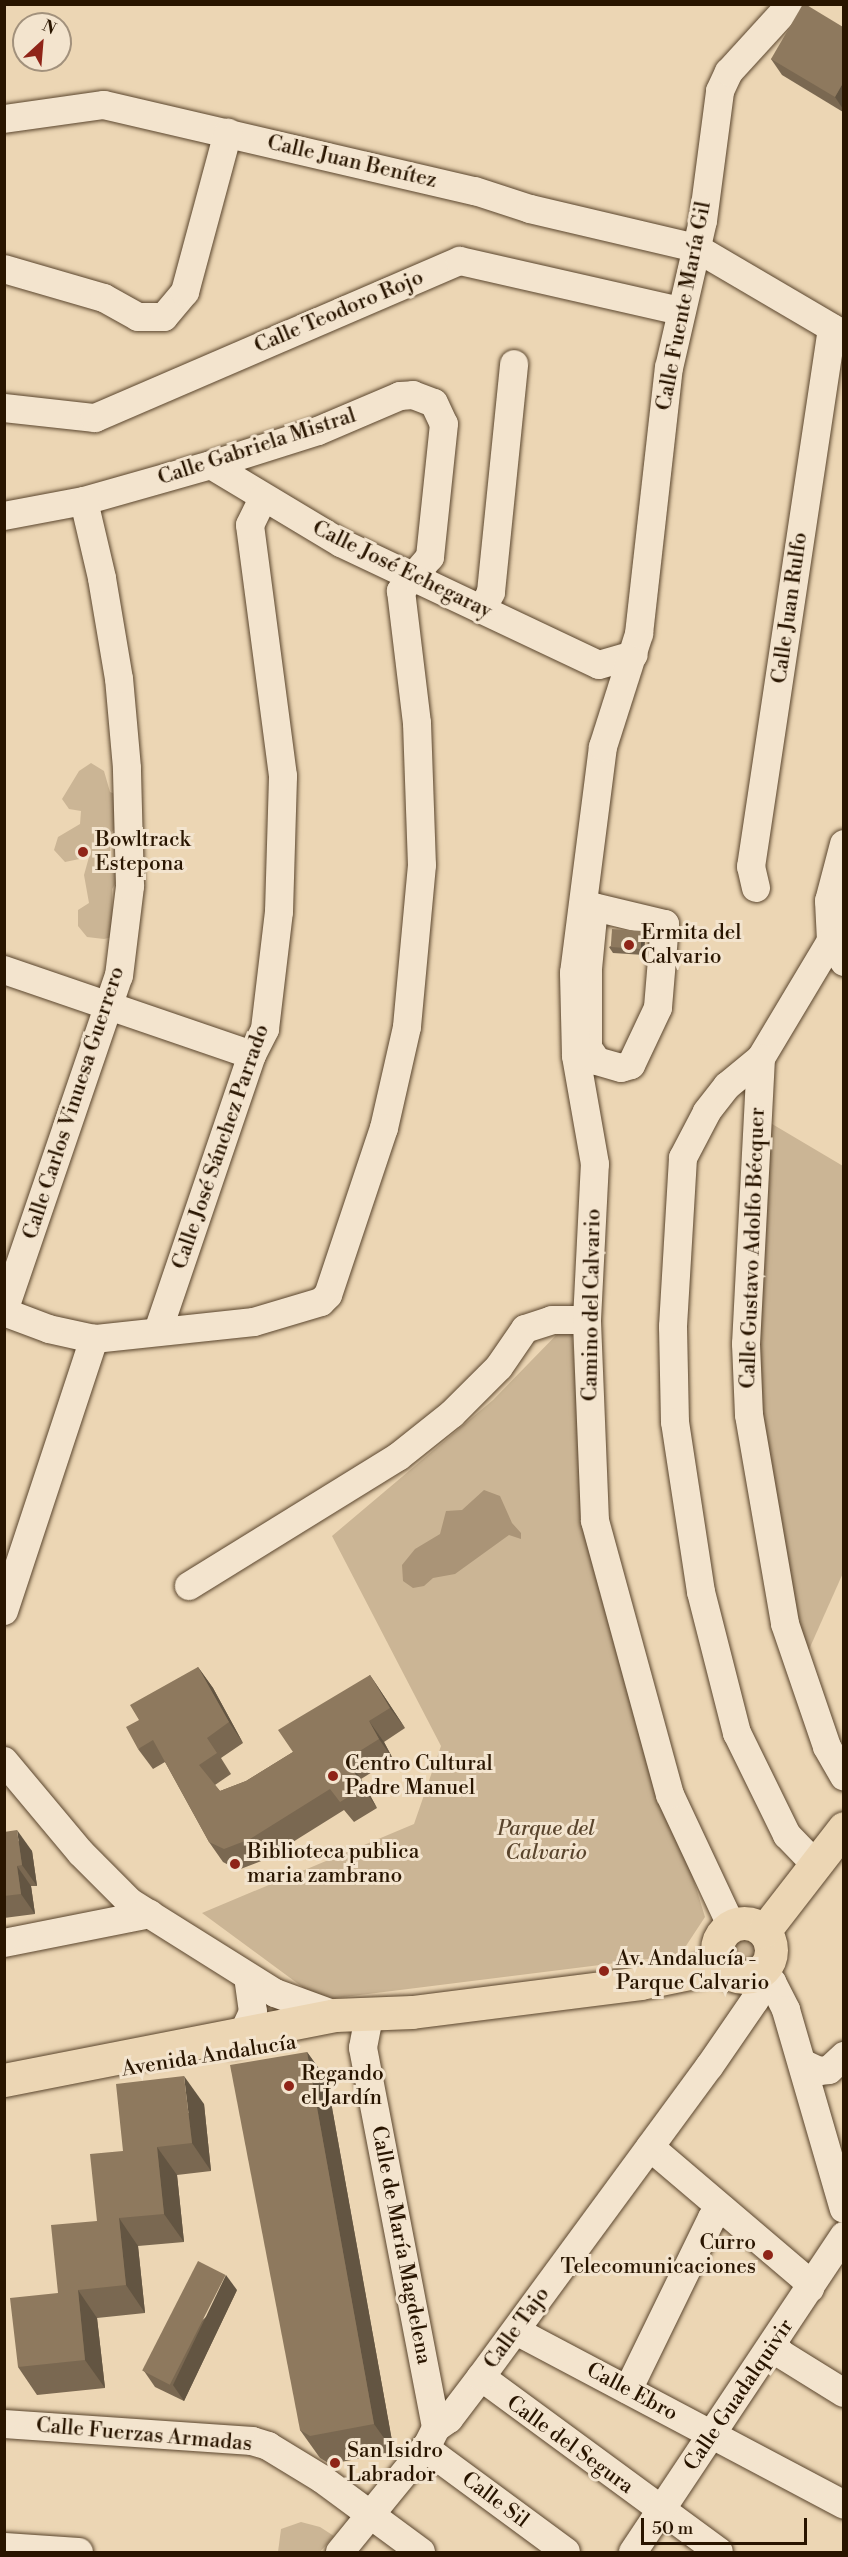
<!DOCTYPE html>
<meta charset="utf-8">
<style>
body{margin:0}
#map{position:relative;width:848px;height:2557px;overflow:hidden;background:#ecd6b4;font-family:"Libre Bodoni",serif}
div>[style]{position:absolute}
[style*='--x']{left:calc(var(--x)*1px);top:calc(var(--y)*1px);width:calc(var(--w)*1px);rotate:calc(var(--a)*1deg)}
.green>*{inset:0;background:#cbb595}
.round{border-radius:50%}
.water>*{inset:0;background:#aa9477}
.roads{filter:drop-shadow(0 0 2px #5a452d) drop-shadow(0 0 2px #5a452d)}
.minor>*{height:28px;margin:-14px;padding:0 14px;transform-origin:14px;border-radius:14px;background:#f3e4ce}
.major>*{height:33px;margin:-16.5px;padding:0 16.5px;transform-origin:16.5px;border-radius:16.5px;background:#ecd6b4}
.major>.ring{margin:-16.5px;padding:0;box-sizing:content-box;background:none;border:33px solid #ecd6b4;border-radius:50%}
.wall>*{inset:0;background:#7a6851}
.shaded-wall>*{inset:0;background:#635542}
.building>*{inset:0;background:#8e795e;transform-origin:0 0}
.dots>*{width:16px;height:16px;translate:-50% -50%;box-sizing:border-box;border:3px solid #f3e4ce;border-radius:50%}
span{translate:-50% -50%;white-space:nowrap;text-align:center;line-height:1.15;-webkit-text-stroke:6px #f3e4ce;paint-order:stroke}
.street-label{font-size:21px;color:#291500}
.poi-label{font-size:21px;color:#291500}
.left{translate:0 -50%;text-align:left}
.right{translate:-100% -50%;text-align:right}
.park-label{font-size:21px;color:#5a452d;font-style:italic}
.frame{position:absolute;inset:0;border:6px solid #291500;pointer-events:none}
.north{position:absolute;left:12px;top:12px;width:60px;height:60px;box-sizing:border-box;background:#f3e4ce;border:2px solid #a2917c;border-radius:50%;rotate:26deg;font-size:16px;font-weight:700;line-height:24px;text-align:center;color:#291500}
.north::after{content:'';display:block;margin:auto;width:21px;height:27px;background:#8f2418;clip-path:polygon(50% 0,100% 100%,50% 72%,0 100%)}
.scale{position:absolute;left:641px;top:2518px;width:166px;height:27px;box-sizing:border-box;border:3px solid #291500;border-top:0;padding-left:8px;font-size:18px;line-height:21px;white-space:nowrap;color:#291500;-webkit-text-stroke:4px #f3e4ce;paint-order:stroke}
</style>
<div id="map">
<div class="green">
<i style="clip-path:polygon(91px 763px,104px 771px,110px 792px,120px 796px,121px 822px,110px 834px,110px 861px,116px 865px,117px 881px,112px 889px,113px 937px,104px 939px,87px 937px,78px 926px,78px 910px,89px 903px,84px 875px,89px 857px,65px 862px,54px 850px,58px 837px,80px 824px,81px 811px,69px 809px,62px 799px,79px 771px)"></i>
<i style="clip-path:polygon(762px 1118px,843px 1166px,843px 1573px,807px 1654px,765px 1472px,750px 1326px)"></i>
<i style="clip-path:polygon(571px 1320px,587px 1534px,705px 1917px,680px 1955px,320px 2000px,202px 1913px,414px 1824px,441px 1746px,332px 1536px,493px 1400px)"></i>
<i class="round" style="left:733px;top:1937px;width:24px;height:24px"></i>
<i style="clip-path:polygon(301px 2522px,320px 2527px,334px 2536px,320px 2552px,278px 2552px,281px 2529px)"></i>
</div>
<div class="water">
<i style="clip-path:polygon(484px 1490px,500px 1496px,512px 1523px,521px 1533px,521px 1539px,509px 1535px,455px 1574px,433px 1578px,424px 1586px,413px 1588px,403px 1581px,402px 1565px,415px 1549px,440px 1534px,446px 1511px,462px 1510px)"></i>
</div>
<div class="roads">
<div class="minor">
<i style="--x:4;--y:119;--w:101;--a:-8"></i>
<i style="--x:104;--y:105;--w:381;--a:13.1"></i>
<i style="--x:475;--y:191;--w:58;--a:18.1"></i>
<i style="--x:530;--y:209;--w:171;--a:13.2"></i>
<i style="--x:696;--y:248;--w:172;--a:30.4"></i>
<i style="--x:4;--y:269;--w:104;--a:16.2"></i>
<i style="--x:104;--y:298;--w:39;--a:29"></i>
<i style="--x:138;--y:317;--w:26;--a:0"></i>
<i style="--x:164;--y:317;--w:33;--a:-50"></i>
<i style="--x:185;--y:292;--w:165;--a:-74.9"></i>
<i style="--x:4;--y:408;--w:92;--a:6.3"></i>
<i style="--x:95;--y:418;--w:397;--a:-23.3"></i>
<i style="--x:460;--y:261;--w:226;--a:12.8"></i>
<i style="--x:211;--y:465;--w:152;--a:31"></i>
<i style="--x:341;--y:543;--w:285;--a:25.3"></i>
<i style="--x:599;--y:665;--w:36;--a:-16"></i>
<i style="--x:4;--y:516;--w:81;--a:-10.6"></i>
<i style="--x:84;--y:501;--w:132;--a:-15.8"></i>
<i style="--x:211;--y:465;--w:112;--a:-17.6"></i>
<i style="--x:318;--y:431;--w:89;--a:-23.1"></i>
<i style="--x:400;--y:396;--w:13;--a:-4"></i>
<i style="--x:413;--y:395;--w:22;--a:21"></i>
<i style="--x:434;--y:403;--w:23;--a:65"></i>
<i style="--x:444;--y:424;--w:134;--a:96"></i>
<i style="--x:430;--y:557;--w:45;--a:130.5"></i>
<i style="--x:401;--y:591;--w:133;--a:83.1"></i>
<i style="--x:417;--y:723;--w:142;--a:88"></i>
<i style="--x:422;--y:865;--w:163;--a:95.3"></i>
<i style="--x:407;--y:1027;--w:104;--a:102.8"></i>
<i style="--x:384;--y:1128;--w:176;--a:108.5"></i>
<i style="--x:328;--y:1295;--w:10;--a:135"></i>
<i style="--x:321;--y:1302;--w:70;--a:163.4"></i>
<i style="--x:254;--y:1322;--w:161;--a:173.9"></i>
<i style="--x:94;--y:1339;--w:46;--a:-167.5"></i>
<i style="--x:49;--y:1329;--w:48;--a:-159.3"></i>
<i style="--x:482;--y:610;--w:20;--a:-63"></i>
<i style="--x:491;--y:592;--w:229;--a:-84.2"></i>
<i style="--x:844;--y:844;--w:59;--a:104.7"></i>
<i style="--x:829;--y:901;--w:40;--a:87.1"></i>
<i style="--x:831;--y:941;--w:25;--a:58"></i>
<i style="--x:756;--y:888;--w:22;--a:-103"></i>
<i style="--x:751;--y:867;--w:545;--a:-81.45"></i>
<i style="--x:594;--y:907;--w:73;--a:13.5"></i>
<i style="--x:665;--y:924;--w:84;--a:94.8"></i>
<i style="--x:658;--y:1008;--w:63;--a:115.3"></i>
<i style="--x:631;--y:1065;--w:10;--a:163"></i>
<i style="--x:621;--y:1068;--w:25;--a:-164"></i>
<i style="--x:597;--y:1061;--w:16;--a:-125"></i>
<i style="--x:588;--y:1048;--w:79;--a:-90"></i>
<i style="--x:588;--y:969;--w:62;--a:-84.5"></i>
<i style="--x:831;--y:941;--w:136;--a:120.9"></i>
<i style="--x:761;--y:1058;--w:286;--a:93"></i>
<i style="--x:746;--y:1344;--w:71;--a:87.6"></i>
<i style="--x:749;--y:1415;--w:212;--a:80.2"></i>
<i style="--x:785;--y:1624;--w:130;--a:71.1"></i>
<i style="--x:827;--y:1747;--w:34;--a:60"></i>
<i style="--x:4;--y:970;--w:262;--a:18.9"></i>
<i style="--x:761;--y:1058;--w:44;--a:140.5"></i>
<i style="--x:727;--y:1086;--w:33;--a:128"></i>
<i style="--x:707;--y:1112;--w:52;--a:117.6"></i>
<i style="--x:683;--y:1158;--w:169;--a:93.4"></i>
<i style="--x:673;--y:1327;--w:95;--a:88.8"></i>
<i style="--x:675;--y:1422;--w:172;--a:81.3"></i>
<i style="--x:701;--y:1592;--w:146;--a:75.7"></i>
<i style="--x:737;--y:1733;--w:114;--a:63.9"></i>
<i style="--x:787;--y:1835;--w:42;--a:46"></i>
<i style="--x:4;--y:1311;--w:354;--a:-71.1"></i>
<i style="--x:119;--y:976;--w:91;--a:-83"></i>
<i style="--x:130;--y:886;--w:118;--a:-91.5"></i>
<i style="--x:127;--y:768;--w:89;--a:-95.1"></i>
<i style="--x:119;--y:679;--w:102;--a:-99.6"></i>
<i style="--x:102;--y:578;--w:79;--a:-103.2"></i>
<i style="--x:158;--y:1331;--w:292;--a:-71.2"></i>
<i style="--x:252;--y:1055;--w:29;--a:-63"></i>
<i style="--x:265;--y:1029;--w:118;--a:-83.2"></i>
<i style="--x:279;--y:912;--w:136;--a:-88.3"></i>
<i style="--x:283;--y:776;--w:253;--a:-97.5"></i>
<i style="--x:250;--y:525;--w:30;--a:-64"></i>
<i style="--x:189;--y:1586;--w:246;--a:-31.7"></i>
<i style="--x:398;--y:1457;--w:69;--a:-38.5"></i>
<i style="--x:452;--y:1414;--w:66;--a:-45"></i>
<i style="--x:499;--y:1367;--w:46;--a:-55.6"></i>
<i style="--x:525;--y:1329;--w:28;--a:-18"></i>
<i style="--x:552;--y:1320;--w:35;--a:0"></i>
<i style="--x:4;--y:1611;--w:287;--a:-71.7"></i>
<i style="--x:4;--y:1761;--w:120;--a:50.1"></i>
<i style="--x:81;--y:1853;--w:69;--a:45"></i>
<i style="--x:130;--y:1902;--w:171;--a:32.1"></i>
<i style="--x:275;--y:1993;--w:64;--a:20.1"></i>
<i style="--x:731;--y:1925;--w:144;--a:-115.1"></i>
<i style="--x:670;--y:1795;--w:284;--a:-105.3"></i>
<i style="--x:595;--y:1521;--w:201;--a:-92.3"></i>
<i style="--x:587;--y:1320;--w:156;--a:-87.1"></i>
<i style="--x:595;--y:1164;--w:110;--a:-100"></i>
<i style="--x:576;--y:1056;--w:83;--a:-91.4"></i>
<i style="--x:574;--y:973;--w:228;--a:-82.7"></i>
<i style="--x:603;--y:747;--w:119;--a:-72.3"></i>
<i style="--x:639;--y:634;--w:268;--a:-83.6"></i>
<i style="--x:669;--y:368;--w:151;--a:-77"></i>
<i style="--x:703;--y:221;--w:131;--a:-82.5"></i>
<i style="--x:720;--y:91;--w:21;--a:-65"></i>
<i style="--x:729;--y:72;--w:92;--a:-47.6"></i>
<i style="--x:4;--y:1943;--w:149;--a:-11.2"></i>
<i style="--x:761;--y:1971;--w:16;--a:45"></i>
<i style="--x:772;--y:1982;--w:31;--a:63"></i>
<i style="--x:786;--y:2010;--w:207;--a:73.8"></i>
<i style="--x:367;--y:2027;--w:21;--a:101"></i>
<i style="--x:363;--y:2048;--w:387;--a:79.1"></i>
<i style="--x:232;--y:2044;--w:7;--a:-16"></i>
<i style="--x:239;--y:2042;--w:33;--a:-65"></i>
<i style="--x:253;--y:2012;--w:34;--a:-98"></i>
<i style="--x:804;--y:2064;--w:17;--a:25"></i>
<i style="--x:819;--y:2071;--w:10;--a:-6"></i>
<i style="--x:829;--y:2070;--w:21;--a:-43"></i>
<i style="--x:650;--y:2147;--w:202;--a:40.4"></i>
<i style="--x:804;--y:2278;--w:12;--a:59"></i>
<i style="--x:516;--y:2331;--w:371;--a:27.9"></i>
<i style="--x:774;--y:2344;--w:12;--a:55"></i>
<i style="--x:781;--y:2354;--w:74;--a:31.8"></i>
<i style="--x:481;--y:2377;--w:295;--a:36.3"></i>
<i style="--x:628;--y:2390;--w:191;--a:-64"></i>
<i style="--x:712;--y:2218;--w:14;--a:-36"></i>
<i style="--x:4;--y:2424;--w:249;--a:3.9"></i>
<i style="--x:252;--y:2441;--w:17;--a:17"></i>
<i style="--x:268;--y:2446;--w:63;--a:31.4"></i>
<i style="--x:322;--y:2479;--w:123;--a:36.4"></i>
<i style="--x:425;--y:2448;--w:175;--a:36.4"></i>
<i style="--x:4;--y:2547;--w:75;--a:3.8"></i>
<i style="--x:340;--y:2552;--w:139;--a:-50.8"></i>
<i style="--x:428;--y:2444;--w:18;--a:-63"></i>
<i style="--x:436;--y:2428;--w:16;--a:-35"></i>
<i style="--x:449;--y:2419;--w:53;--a:-52.7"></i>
<i style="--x:481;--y:2377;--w:385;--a:-53.7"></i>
<i style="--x:709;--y:2067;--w:81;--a:-55.5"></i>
<i style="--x:755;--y:2000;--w:11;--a:-75"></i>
<i style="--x:758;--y:1989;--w:15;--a:-106"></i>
<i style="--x:633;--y:2552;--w:380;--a:-56.3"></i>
</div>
<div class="major">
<i class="ring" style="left:717px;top:1923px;width:21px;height:21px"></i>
<i style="--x:764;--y:1931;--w:130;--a:-52.2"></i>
<i style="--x:4;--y:2080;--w:337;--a:-11.1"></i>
<i style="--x:335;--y:2015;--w:77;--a:-2.2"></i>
<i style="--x:412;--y:2012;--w:230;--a:-7.2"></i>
<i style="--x:640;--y:1983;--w:60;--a:-11.5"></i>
<i style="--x:699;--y:1971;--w:22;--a:-27"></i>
</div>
</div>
<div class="wall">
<i style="clip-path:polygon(843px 27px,843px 112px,782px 75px,771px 59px)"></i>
<i style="clip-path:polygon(642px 931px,645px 937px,644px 955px,613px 953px,609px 947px)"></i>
<i style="clip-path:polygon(198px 1667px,213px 1688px,243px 1743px,221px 1758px,231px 1774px,215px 1785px,220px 1791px,246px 1781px,293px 1752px,370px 1675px,405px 1728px,384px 1742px,393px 1759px,361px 1779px,377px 1808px,354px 1822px,344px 1810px,264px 1860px,238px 1870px,223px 1862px,209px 1842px,165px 1762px,153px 1769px,138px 1749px)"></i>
<i style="clip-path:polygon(4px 1830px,6px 1832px,32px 1851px,37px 1886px,31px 1886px,35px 1914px,4px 1918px)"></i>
<i style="clip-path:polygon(307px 2052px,327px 2080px,394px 2452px,330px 2464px,320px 2458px,300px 2430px)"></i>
<i style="clip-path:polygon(204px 2104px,211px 2171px,177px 2175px,184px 2242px,138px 2246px,145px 2313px,97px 2318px,105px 2388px,37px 2395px,18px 2367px,58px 2293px,97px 2221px,123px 2151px)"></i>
<i style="clip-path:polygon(237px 2290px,184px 2401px,155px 2387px,144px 2371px)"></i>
</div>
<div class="shaded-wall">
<i style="clip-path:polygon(843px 83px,843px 109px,835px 97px)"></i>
<i style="clip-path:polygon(642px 931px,645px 937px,644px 955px,640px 950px)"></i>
<i style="clip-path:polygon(198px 1667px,213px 1688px,243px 1743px,229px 1722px)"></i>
<i style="clip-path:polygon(370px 1675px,384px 1696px,405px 1728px,390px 1708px)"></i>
<i style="clip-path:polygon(369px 1721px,384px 1742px,393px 1759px,379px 1739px)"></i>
<i style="clip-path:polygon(347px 1759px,361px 1779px,377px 1808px,363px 1788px)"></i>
<i style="clip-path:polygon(17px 1830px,32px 1851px,37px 1886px,22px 1865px)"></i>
<i style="clip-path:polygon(17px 1866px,31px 1886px,35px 1914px,21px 1894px)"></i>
<i style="clip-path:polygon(307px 2052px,327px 2080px,394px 2452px,374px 2424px)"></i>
<i style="clip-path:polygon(184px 2076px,204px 2104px,211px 2171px,192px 2143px)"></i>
<i style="clip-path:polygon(157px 2147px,177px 2175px,184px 2242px,164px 2214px)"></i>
<i style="clip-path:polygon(119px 2218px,138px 2246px,145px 2313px,126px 2285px)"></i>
<i style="clip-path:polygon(226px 2275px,237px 2290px,184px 2401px,173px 2385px)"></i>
<i style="clip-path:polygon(78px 2290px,97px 2318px,105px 2388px,85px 2360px)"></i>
</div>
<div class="building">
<i style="clip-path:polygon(803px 4px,805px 4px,843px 27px,843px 83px,835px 97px,771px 59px)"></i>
<i style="left:612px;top:929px;width:30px;height:18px;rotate:4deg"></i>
<i style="clip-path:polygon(198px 1667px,229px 1722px,207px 1738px,217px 1753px,199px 1765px,220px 1791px,246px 1781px,293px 1752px,278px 1730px,370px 1675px,390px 1708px,369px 1721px,379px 1739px,347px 1759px,363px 1788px,340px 1802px,330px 1789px,250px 1839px,224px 1849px,209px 1842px,153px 1740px,138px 1749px,126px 1727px,139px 1720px,130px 1705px)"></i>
<i style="clip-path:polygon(17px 1830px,22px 1865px,17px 1866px,21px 1894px,4px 1896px,4px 1832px)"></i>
<i style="clip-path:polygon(307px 2052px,374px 2424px,310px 2436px,300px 2430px,230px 2065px)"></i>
<i style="clip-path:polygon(184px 2076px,192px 2143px,157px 2147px,164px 2214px,119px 2218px,126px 2285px,78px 2290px,85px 2360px,18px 2367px,10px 2298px,58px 2293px,51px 2225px,97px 2221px,90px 2154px,123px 2151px,116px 2084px)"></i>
<i style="left:198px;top:2261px;width:31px;height:123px;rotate:27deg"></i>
</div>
<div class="dots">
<i style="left:83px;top:852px;background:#8f2418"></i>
<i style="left:629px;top:945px;background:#8f2418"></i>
<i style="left:333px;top:1776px;background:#8f2418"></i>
<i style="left:235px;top:1864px;background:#8f2418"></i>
<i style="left:604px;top:1971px;background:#8f2418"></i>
<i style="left:289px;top:2086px;background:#8f2418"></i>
<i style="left:768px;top:2255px;background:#8f2418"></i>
<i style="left:335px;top:2463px;background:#8f2418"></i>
</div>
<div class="street-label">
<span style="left:352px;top:162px;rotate:13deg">Calle Juan Benítez</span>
<span style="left:684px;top:306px;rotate:-79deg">Calle Fuente María Gil</span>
<span style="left:339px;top:312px;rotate:-23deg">Calle Teodoro Rojo</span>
<span style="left:257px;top:447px;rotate:-18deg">Calle Gabriela Mistral</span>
<span style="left:402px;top:570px;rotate:26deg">Calle José Echegaray</span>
<span style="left:790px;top:608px;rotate:-82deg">Calle Juan Rulfo</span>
<span style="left:74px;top:1103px;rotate:-72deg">Calle Carlos Vinuesa Guerrero</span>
<span style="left:221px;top:1147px;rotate:-71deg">Calle José Sánchez Parrado</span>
<span style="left:753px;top:1248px;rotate:-88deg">Calle Gustavo Adolfo Bécquer</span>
<span style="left:592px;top:1305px;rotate:-89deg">Camino del Calvario</span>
<span style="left:209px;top:2056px;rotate:-9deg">Avenida Andalucía</span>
<span style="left:401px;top:2245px;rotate:79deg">Calle de María Magdelena</span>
<span style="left:517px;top:2328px;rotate:-54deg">Calle Tajo</span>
<span style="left:632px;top:2392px;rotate:28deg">Calle Ebro</span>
<span style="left:739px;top:2395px;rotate:-56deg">Calle Guadalquivir</span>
<span style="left:144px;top:2435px;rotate:5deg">Calle Fuerzas Armadas</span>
<span style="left:570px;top:2445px;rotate:36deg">Calle del Segura</span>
<span style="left:495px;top:2500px;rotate:37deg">Calle Sil</span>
</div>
<div class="poi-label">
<span class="left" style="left:95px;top:852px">Bowltrack<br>Estepona</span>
<span class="left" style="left:641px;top:945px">Ermita del<br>Calvario</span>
<span class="left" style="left:345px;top:1776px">Centro Cultural<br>Padre Manuel</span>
<span class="left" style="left:247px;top:1864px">Biblioteca publica<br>maria zambrano</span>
<span class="left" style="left:616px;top:1971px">Av. Andalucía -<br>Parque Calvario</span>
<span class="left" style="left:301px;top:2086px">Regando<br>el Jardín</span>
<span class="right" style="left:756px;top:2255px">Curro<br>Telecomunicaciones</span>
<span class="left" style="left:347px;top:2463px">San Isidro<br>Labrador</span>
</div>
<div class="park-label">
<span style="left:546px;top:1841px">Parque del<br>Calvario</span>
</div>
<div class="frame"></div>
<div class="north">N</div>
<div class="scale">50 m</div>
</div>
